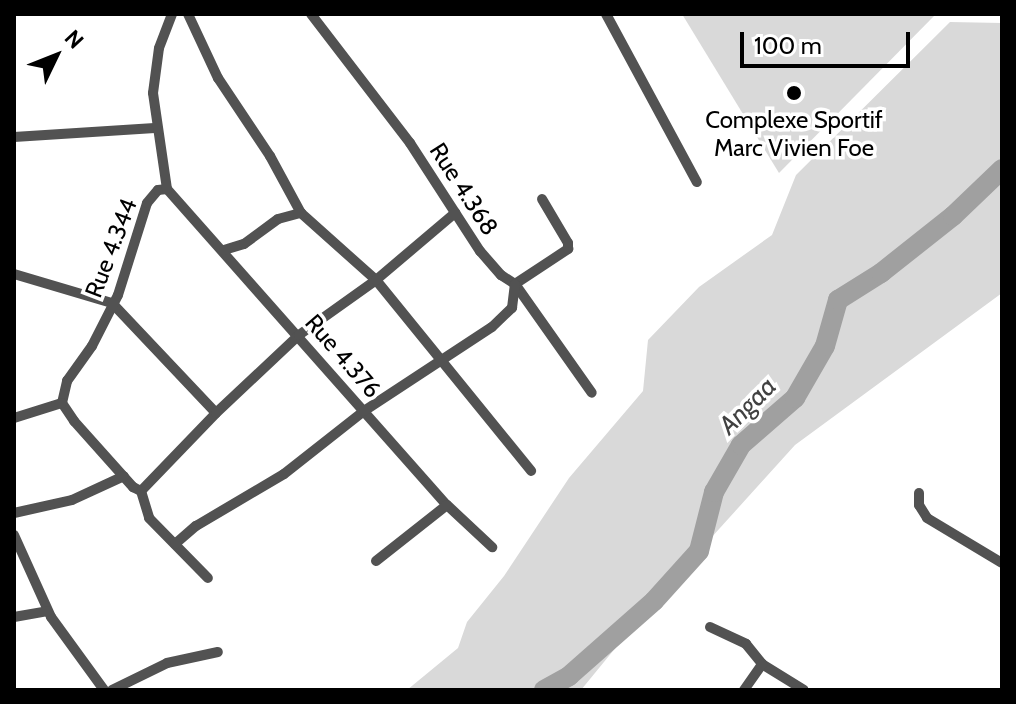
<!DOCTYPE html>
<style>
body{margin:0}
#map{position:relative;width:1016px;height:704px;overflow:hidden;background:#fff;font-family:Cabin,sans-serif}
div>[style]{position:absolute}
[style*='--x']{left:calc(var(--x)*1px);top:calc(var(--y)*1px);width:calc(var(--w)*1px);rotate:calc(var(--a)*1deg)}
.green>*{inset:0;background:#d9d9d9}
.river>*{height:20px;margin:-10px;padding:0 10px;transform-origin:10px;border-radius:10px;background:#a0a0a0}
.street>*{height:10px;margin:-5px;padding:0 5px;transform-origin:5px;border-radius:5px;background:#525252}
.dots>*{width:22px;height:22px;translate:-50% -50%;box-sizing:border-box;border:4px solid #fff;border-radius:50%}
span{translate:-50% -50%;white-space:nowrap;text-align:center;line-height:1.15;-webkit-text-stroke:7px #fff;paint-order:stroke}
.poi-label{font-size:24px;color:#000}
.street-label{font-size:24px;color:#000}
.water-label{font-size:26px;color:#414141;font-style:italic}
.frame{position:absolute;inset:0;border:16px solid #000;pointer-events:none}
.north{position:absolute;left:16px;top:16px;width:80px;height:80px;-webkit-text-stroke:6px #fff;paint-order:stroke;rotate:47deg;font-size:22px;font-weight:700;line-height:32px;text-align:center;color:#000}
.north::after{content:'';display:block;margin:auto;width:28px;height:36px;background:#000;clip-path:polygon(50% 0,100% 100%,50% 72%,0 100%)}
.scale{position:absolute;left:740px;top:32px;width:170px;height:36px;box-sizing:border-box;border:4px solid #000;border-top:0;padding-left:10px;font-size:24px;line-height:28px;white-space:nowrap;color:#000;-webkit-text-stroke:6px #fff;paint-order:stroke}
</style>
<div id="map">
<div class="green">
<i style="clip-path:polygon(682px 14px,936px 14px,779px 173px)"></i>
<i style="clip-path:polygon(950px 22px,1002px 23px,1002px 293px,795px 445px,654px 601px,581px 690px,407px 690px,458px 648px,467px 622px,504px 576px,569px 478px,643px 391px,648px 340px,699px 287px,772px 235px,796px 175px)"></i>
</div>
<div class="river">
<i style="--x:544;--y:690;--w:29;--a:-29"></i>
<i style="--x:569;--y:676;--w:113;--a:-41.4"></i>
<i style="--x:654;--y:601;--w:67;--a:-48"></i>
<i style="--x:699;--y:551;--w:61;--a:-75.7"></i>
<i style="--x:714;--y:492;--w:54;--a:-60.1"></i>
<i style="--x:741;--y:445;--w:72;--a:-41"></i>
<i style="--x:795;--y:398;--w:60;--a:-60"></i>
<i style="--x:825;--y:346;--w:48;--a:-74.2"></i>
<i style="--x:838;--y:300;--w:51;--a:-32.1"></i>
<i style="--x:881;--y:273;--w:92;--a:-38.4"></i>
<i style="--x:953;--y:216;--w:68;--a:-43.8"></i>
</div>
<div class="street">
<i style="--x:188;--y:14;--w:71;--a:64.9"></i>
<i style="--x:218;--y:78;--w:94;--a:56.3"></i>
<i style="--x:270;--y:156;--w:65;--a:61.5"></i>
<i style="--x:301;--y:213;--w:101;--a:41.8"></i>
<i style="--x:376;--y:280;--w:246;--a:50.9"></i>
<i style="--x:311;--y:14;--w:163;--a:52.5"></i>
<i style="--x:410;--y:143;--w:129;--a:57.1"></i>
<i style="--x:480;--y:251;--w:32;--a:49"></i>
<i style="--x:501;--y:275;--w:17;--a:33"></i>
<i style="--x:515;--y:284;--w:64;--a:-33.4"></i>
<i style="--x:568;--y:249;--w:6;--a:-90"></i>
<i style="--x:568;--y:243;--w:51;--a:-120.6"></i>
<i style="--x:606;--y:14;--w:191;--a:61.6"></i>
<i style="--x:14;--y:137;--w:141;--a:-3.7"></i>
<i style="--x:167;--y:189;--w:422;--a:48.5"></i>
<i style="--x:447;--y:505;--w:62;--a:43"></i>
<i style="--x:224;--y:250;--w:21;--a:-17"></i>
<i style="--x:244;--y:244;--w:42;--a:-36.3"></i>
<i style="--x:278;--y:219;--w:24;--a:-15"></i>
<i style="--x:14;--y:274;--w:102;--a:16.5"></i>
<i style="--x:112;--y:303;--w:151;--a:46.6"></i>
<i style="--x:515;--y:284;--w:133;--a:54.8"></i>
<i style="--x:62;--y:403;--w:23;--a:-77"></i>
<i style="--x:67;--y:381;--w:43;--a:-54.5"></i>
<i style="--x:92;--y:346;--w:57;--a:-63"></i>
<i style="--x:118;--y:295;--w:96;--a:-72.5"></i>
<i style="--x:147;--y:203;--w:17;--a:-50"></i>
<i style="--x:158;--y:190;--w:9;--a:-6"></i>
<i style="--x:167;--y:189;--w:97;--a:-98.3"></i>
<i style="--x:153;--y:93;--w:45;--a:-82.4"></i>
<i style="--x:159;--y:48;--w:36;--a:-69"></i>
<i style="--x:62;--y:403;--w:22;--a:56"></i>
<i style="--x:74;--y:421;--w:89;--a:48.2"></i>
<i style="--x:133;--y:487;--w:9;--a:27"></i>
<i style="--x:14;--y:418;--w:50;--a:-17.4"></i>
<i style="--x:141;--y:491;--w:108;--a:-46.1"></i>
<i style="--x:216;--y:413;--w:114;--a:-43.2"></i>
<i style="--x:299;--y:335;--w:95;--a:-35.5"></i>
<i style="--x:376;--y:280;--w:104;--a:-40.3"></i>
<i style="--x:141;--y:491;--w:28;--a:73"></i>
<i style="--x:149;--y:518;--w:84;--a:45.5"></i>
<i style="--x:919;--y:493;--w:12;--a:90"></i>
<i style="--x:919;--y:505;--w:15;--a:58"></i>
<i style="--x:927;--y:518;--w:87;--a:31"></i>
<i style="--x:14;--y:513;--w:59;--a:-12.6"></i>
<i style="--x:72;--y:500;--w:57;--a:-24.8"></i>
<i style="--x:14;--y:535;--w:90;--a:65.7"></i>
<i style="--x:51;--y:617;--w:90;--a:54"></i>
<i style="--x:175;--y:544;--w:28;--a:-41"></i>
<i style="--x:196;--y:526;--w:102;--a:-30.6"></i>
<i style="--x:284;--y:474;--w:102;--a:-38.2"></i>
<i style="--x:364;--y:411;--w:153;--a:-33.3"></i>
<i style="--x:492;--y:327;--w:28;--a:-44"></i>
<i style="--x:512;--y:308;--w:24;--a:-83"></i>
<i style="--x:376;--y:561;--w:90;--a:-38.3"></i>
<i style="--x:14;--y:617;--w:34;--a:-10"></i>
<i style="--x:710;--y:627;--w:40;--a:25"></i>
<i style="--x:746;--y:644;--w:26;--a:51"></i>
<i style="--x:762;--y:664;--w:49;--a:31.8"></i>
<i style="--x:112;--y:690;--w:61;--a:-26.1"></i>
<i style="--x:167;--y:663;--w:52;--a:-12.2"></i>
<i style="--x:744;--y:690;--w:32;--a:-55"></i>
</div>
<div class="dots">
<i style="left:794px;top:93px;background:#000"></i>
</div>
<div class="poi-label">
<span style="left:794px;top:134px">Complexe Sportif<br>Marc Vivien Foe</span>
</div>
<div class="street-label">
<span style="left:464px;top:189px;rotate:57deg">Rue 4.368</span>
<span style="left:111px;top:248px;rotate:-69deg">Rue 4.344</span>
<span style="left:343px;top:356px;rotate:49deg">Rue 4.376</span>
</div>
<div class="water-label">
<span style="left:748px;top:406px;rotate:-45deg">Angaa</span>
</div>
<div class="frame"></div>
<div class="north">N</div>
<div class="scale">100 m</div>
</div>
